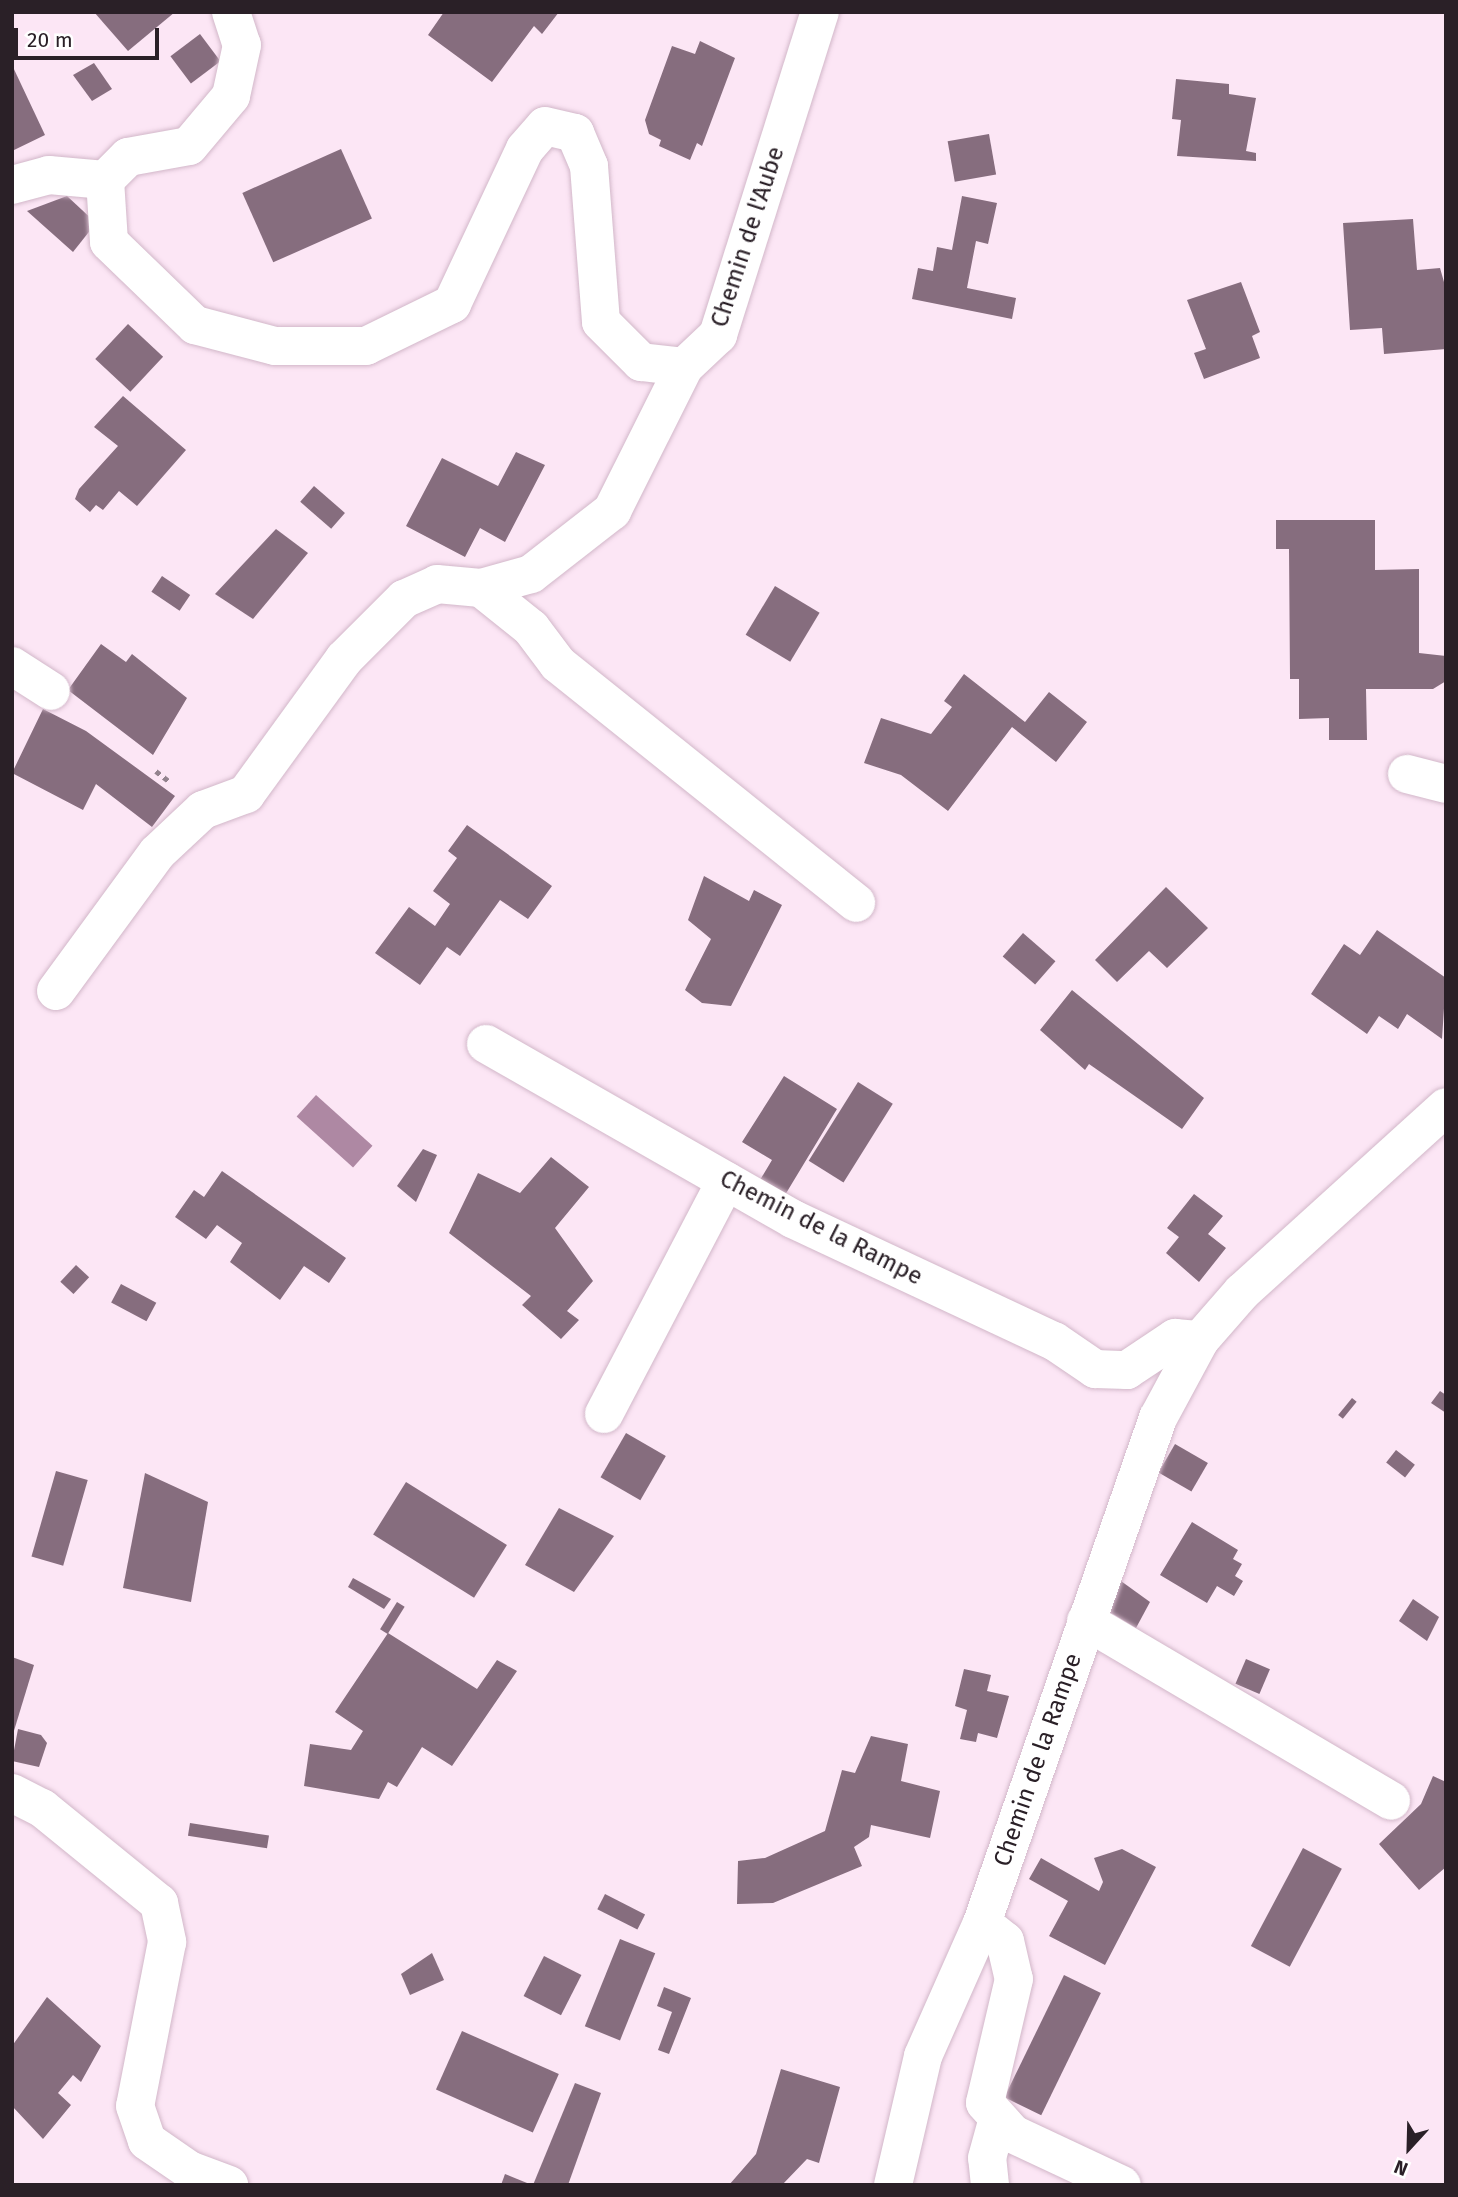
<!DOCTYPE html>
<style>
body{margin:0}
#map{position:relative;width:1458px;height:2197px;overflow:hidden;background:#fce6f5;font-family:"Fira Sans",sans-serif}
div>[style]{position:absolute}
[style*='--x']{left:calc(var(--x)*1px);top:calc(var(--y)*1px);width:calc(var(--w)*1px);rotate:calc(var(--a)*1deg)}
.water>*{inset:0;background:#ae88a3;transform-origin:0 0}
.building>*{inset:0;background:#866d7e;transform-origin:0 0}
.path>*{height:4.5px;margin-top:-2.25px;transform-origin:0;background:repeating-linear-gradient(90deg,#93838e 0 5px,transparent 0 10px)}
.roads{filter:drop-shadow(0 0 2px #d2b7c9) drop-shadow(0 0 2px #d2b7c9)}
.minor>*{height:38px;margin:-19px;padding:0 19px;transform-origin:19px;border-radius:19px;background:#fff}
span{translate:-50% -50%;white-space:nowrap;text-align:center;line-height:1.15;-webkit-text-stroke:5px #fff;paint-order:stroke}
.street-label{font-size:24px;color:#2a2027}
.frame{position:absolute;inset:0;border:14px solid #2a2027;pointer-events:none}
.north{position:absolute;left:1374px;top:2113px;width:70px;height:70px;-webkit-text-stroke:5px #fff;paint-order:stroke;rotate:202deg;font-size:19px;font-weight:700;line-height:28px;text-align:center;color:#2a2027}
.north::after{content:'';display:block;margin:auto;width:24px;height:32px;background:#2a2027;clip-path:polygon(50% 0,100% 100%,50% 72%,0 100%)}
.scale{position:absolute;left:14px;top:28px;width:145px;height:32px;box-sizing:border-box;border:4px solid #2a2027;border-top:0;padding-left:9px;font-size:21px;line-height:24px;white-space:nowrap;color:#2a2027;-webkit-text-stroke:5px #fff;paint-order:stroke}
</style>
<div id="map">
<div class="water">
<i style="left:316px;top:1095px;width:76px;height:29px;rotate:42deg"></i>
</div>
<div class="building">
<i style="clip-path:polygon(94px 12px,175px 12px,128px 51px)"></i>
<i style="clip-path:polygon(444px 12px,559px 12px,542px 34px,534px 26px,492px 82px,428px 35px)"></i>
<i style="left:200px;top:34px;width:34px;height:37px;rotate:53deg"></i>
<i style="clip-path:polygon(700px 41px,735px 58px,702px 146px,697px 143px,690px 160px,659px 146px,661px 140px,649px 134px,645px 120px,672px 46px,695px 54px)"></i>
<i style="clip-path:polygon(94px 63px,112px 89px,92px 101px,73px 75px)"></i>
<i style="clip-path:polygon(12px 65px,45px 135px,12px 151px)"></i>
<i style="clip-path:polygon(1176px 79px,1229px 84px,1229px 94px,1256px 98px,1246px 151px,1256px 153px,1256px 161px,1177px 156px,1181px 120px,1172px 119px)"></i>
<i style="left:989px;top:134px;width:41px;height:42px;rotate:80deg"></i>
<i style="left:341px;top:149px;width:76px;height:108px;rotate:66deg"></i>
<i style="clip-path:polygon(67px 196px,96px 223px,73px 252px,27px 211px)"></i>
<i style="clip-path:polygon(962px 196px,997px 203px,988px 244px,976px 241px,967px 288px,1016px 298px,1012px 319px,912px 299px,918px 268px,933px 271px,937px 247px,952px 250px)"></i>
<i style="clip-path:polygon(1413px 219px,1417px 270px,1440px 268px,1446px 289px,1446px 349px,1384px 354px,1382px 328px,1350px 330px,1343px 223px)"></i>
<i style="clip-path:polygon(1241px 282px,1260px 332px,1252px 336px,1260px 358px,1204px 379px,1194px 353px,1206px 349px,1187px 300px)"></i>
<i style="left:128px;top:324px;width:48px;height:48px;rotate:43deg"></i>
<i style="clip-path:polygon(123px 396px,186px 450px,137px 506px,119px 491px,103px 510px,96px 505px,90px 512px,75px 499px,79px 489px,118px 446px,94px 427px)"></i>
<i style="clip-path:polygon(516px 452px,545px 465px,505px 542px,480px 528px,465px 557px,406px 526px,442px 458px,498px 486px)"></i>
<i style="left:314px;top:486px;width:41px;height:21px;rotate:41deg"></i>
<i style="clip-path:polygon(1276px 520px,1375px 520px,1375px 570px,1419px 569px,1419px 653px,1446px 656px,1446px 681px,1433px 689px,1366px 689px,1367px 740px,1329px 740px,1329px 718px,1299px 719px,1299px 679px,1290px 679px,1289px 549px,1276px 549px)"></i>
<i style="clip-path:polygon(276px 529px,308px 553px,253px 619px,215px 594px)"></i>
<i style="left:162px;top:576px;width:34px;height:19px;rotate:34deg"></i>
<i style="left:775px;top:586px;width:52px;height:57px;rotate:31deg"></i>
<i style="clip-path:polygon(101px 644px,126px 662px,132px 654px,187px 698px,153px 755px,68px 690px)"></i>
<i style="clip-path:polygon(964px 674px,1025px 722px,1049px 692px,1087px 722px,1056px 762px,1012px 727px,948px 811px,901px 775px,864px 763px,881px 718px,931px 734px,952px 707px,944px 701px)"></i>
<i style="clip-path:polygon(43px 709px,86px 731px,175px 796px,152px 827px,96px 784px,83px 810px,12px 773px)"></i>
<i style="clip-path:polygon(467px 825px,552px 886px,528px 919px,500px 900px,460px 956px,447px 947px,420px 985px,375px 953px,409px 907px,435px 926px,450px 904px,433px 891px,457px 858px,448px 851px)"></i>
<i style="clip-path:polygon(704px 876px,749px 901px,754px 890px,782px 905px,731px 1006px,702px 1003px,685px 990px,711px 939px,688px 920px)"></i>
<i style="clip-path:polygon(1166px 887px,1208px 928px,1167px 968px,1149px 951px,1117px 982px,1095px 960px)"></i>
<i style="clip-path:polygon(1377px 930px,1446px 978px,1442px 1039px,1407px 1014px,1398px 1029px,1379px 1016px,1367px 1034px,1311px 994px,1344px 944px,1360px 955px)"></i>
<i style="left:1023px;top:933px;width:43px;height:31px;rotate:41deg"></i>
<i style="clip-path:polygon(1072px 990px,1204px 1098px,1182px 1129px,1089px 1064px,1085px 1070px,1040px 1030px)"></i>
<i style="clip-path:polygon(784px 1076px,837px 1109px,785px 1195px,760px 1180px,772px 1160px,742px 1142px)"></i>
<i style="left:858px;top:1082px;width:41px;height:93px;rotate:32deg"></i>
<i style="clip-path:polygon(423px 1149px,437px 1155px,416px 1202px,397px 1186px)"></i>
<i style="clip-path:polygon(551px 1157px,589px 1187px,555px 1228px,593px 1281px,567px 1311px,579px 1320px,561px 1339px,522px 1305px,531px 1296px,449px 1233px,478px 1173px,520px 1193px)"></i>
<i style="clip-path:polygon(222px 1171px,346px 1258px,329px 1283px,304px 1266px,280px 1300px,230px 1262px,242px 1243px,217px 1225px,206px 1239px,175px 1217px,194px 1190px,204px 1197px)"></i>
<i style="clip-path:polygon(1194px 1194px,1223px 1216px,1208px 1234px,1226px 1248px,1199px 1282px,1166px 1253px,1179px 1237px,1167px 1228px)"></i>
<i style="left:76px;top:1265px;width:18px;height:23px;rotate:43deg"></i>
<i style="left:121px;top:1284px;width:40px;height:21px;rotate:28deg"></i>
<i style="clip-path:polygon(1440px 1391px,1446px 1395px,1446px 1413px,1431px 1403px)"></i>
<i style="left:1352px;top:1398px;width:6px;height:22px;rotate:39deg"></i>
<i style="left:626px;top:1433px;width:46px;height:51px;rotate:30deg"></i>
<i style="left:1175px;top:1444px;width:38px;height:33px;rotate:30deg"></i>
<i style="left:1396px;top:1450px;width:24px;height:16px;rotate:38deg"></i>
<i style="left:56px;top:1471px;width:33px;height:89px;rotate:16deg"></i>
<i style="clip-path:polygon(145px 1473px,208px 1502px,191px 1602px,123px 1588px)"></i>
<i style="left:406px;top:1482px;width:119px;height:62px;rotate:32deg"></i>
<i style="clip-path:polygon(559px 1508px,614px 1536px,574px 1592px,525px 1565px)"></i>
<i style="clip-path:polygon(1192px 1522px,1238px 1550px,1233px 1559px,1242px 1564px,1235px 1576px,1243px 1581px,1234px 1596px,1217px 1586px,1207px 1603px,1160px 1575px)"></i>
<i style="clip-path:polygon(1114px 1576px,1150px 1602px,1136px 1628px,1103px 1608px)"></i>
<i style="clip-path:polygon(353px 1578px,391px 1599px,384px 1609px,348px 1587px)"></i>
<i style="clip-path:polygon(1413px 1599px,1439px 1617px,1427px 1641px,1399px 1621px)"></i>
<i style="left:397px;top:1602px;width:9px;height:32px;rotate:32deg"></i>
<i style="clip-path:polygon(388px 1633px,477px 1689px,497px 1660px,517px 1671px,452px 1766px,422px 1747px,397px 1787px,388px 1782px,379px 1799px,304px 1786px,310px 1744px,351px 1750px,363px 1731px,335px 1712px)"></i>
<i style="clip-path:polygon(12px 1657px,34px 1665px,13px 1734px,12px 1734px)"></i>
<i style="left:1246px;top:1659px;width:26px;height:27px;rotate:23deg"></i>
<i style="clip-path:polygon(964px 1669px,991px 1675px,987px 1691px,1009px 1696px,997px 1738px,978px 1733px,976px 1742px,960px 1739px,967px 1710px,955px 1706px)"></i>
<i style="clip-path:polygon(18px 1729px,41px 1735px,47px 1743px,39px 1767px,12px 1761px)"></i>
<i style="clip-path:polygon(871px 1736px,908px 1744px,901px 1781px,940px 1791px,930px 1838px,871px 1825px,869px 1837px,854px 1847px,862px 1866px,773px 1903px,737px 1904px,738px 1861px,765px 1858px,825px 1831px,842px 1770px,855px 1773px)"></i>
<i style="clip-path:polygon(1433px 1776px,1446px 1782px,1446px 1867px,1419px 1890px,1379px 1844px,1421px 1804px)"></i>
<i style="left:190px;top:1823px;width:80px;height:13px;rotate:9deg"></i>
<i style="left:1303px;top:1848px;width:44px;height:111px;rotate:28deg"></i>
<i style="clip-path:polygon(1122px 1849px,1156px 1867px,1105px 1965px,1049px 1936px,1068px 1901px,1029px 1879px,1041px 1858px,1099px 1891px,1103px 1882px,1094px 1858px)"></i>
<i style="left:605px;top:1894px;width:45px;height:17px;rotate:27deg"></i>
<i style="left:620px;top:1939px;width:38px;height:94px;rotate:22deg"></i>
<i style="clip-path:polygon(432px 1953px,444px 1980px,410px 1995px,401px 1974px)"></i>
<i style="left:544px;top:1956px;width:42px;height:45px;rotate:27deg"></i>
<i style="left:1064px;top:1975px;width:41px;height:136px;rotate:26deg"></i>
<i style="clip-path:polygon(664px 1987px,691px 1998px,669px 2054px,658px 2050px,672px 2012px,657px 2006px)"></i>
<i style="clip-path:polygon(47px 1997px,101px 2046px,81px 2082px,73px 2075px,58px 2093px,71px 2105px,43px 2139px,12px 2106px,12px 2046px)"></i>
<i style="left:462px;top:2031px;width:106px;height:64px;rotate:24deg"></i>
<i style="clip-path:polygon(781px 2069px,840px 2087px,819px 2163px,807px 2159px,782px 2185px,729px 2185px,756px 2154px)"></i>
<i style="clip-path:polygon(575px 2083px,601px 2093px,568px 2185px,533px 2185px)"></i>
<i style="clip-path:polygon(505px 2174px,532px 2185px,501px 2185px)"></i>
</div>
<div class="path">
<i style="--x:156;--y:771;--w:18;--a:38"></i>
</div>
<div class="roads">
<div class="minor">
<i style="--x:231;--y:12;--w:35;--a:72"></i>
<i style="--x:242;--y:45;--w:52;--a:102.2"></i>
<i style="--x:231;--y:96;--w:65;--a:130"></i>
<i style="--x:189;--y:146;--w:62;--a:169.8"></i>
<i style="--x:128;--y:157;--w:33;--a:135"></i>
<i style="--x:105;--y:180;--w:62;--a:86.3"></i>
<i style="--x:109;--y:242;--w:120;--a:44"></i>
<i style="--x:195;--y:325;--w:83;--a:14.7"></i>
<i style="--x:275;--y:346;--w:91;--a:0"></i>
<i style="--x:366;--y:346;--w:96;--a:-26"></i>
<i style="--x:452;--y:304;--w:171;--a:-64.8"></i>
<i style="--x:525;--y:149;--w:30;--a:-49"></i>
<i style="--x:545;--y:126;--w:31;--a:13"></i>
<i style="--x:575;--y:133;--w:36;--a:67"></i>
<i style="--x:589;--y:166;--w:156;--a:85.6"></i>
<i style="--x:601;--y:322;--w:57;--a:45"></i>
<i style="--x:641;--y:362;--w:43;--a:6.6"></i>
<i style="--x:684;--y:367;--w:47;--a:-43.3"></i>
<i style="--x:718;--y:335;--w:339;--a:-72.5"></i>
<i style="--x:12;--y:185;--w:38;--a:-15"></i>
<i style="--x:49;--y:175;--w:56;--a:5.1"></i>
<i style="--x:481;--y:588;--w:64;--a:38.7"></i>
<i style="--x:531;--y:628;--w:45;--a:53.1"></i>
<i style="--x:558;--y:664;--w:382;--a:38.7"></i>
<i style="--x:12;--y:666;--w:46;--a:32.7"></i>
<i style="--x:1407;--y:774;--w:40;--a:14.4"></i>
<i style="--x:56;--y:991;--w:171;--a:-53.8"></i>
<i style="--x:157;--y:853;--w:63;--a:-43.1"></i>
<i style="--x:203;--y:810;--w:46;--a:-20.4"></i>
<i style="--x:246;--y:794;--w:167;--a:-54"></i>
<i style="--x:344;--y:659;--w:85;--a:-45"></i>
<i style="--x:404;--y:599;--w:36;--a:-24"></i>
<i style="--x:437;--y:584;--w:44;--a:5.2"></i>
<i style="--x:481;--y:588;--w:52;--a:-15.6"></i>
<i style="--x:531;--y:574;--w:103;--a:-37.9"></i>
<i style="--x:612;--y:511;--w:161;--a:-63.4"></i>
<i style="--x:486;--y:1044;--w:353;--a:29.7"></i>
<i style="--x:793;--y:1219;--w:288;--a:25.1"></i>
<i style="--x:1054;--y:1341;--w:50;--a:34.3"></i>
<i style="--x:1095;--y:1369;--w:32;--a:2"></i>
<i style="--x:1127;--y:1370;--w:58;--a:-33.7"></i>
<i style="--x:1175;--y:1338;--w:25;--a:5"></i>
<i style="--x:604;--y:1414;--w:263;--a:-62.4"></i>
<i style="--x:1086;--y:1621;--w:354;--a:30.5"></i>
<i style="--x:12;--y:1793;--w:34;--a:27"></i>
<i style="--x:42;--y:1808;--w:151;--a:39.1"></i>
<i style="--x:159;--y:1903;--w:40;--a:78"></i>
<i style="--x:167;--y:1942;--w:167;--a:101"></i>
<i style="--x:135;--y:2106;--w:37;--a:71"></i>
<i style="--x:147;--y:2141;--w:51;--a:34.6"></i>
<i style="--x:189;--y:2170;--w:43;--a:20.6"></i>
<i style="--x:982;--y:1923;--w:29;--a:38"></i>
<i style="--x:1005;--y:1941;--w:39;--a:77"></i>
<i style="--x:1014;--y:1979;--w:127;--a:103.2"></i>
<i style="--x:985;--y:2103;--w:42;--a:47.9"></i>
<i style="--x:1013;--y:2134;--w:120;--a:25.1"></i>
<i style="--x:893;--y:2185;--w:132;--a:-76.9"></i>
<i style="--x:923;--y:2056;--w:145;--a:-66.1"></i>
<i style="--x:982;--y:1923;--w:535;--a:-70.79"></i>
<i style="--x:1158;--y:1418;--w:89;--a:-61.7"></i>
<i style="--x:1200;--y:1340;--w:64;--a:-48.8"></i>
<i style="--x:1242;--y:1292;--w:275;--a:-42.2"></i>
<i style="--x:990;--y:2185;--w:27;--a:-96"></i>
<i style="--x:987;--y:2158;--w:41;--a:-74.6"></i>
</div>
</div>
<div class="street-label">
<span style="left:748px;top:237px;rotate:-72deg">Chemin de l'Aube</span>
<span style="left:821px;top:1228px;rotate:27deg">Chemin de la Rampe</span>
<span style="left:1038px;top:1760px;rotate:-71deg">Chemin de la Rampe</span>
</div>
<div class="frame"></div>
<div class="north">N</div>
<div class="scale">20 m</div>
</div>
